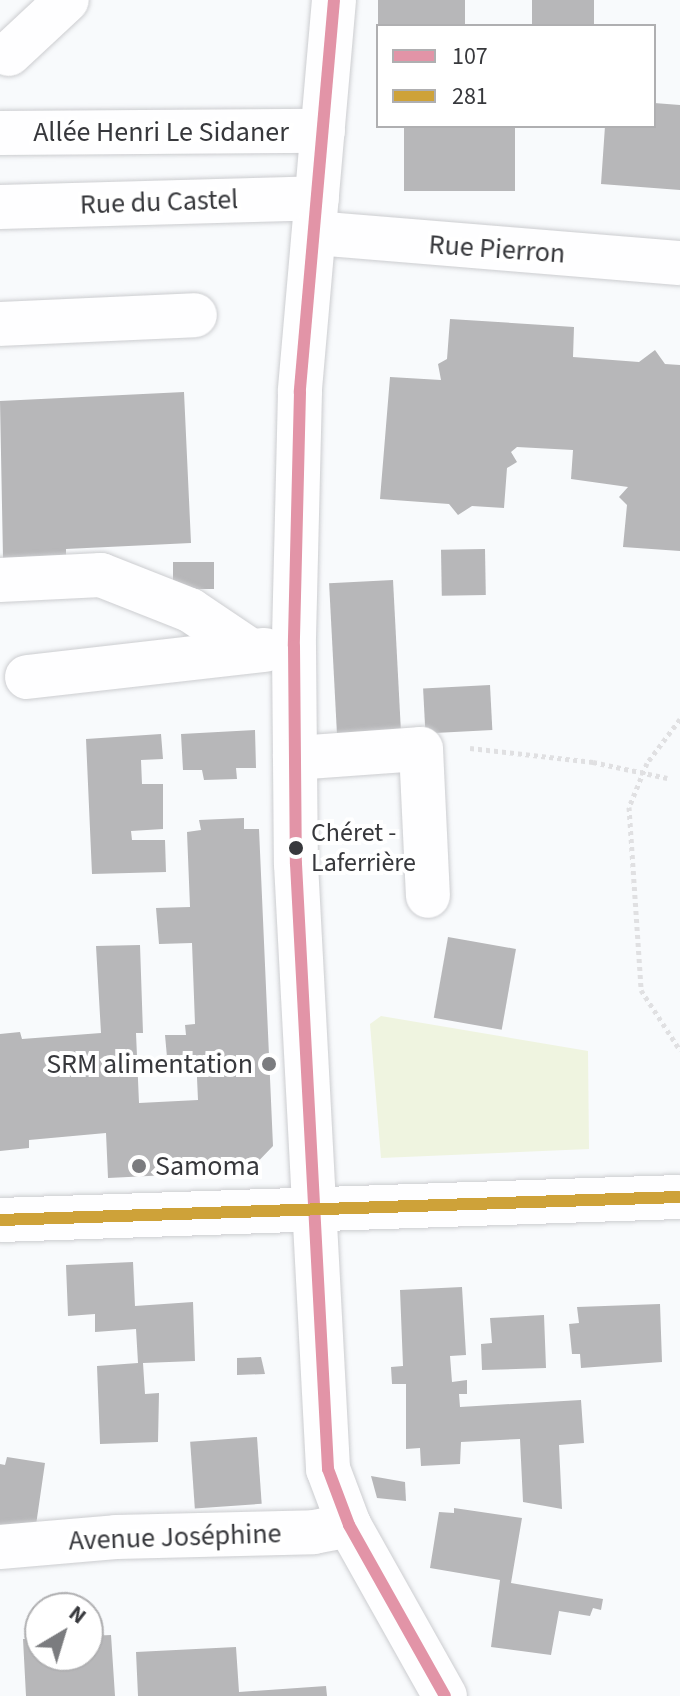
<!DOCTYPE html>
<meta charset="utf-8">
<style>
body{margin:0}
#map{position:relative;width:680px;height:1696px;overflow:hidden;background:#f8fafc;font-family:"Source Sans 3",sans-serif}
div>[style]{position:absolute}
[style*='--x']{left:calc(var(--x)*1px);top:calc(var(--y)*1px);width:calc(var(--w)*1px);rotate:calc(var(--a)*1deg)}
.green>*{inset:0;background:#eff4e0}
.building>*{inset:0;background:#b7b7b9;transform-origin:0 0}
.path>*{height:5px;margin-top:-2.5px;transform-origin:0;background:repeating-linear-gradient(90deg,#e0e0e2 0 4px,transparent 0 8px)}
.roads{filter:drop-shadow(0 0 2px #cccdd0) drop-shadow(0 0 2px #cccdd0)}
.minor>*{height:44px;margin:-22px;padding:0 22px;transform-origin:22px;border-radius:22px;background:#fefeff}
.bus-1>*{height:12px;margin:-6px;padding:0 6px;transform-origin:6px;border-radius:6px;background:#e294a7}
.bus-2>*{height:12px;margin:-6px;padding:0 6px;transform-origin:6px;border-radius:6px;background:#cea239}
.dots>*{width:22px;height:22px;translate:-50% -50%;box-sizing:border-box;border:4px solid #fff;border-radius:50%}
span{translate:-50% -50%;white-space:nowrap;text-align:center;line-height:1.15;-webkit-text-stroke:8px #fff;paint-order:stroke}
.bus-label{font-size:26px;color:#37383c}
.left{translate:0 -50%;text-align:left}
.street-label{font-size:28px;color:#37383c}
.poi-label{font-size:28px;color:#37383c}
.right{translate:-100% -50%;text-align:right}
.legend{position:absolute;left:376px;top:24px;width:280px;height:104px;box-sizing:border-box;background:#fff;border:2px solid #afafb1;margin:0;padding:10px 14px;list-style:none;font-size:24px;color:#37383c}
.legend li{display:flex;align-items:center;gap:16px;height:40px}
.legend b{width:40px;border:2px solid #afafb1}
.north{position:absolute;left:24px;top:1592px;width:80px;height:80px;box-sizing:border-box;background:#fff;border:2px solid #afafb1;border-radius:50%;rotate:38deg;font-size:22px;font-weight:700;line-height:32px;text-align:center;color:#37383c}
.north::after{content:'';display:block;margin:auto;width:28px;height:36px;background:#7b7c7f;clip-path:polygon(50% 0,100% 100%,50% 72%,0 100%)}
</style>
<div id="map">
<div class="green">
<i style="clip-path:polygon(381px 1016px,588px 1051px,589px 1149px,381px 1158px,370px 1024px)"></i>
</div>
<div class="building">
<i style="left:378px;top:0;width:87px;height:26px"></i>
<i style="left:532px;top:0;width:62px;height:26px"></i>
<i style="clip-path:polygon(654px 103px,680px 105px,680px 190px,601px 184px,605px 126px,654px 126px)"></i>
<i style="left:404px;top:126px;width:111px;height:65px"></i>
<i style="clip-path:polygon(450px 319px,574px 327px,573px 357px,639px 362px,655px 350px,665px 364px,680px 365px,680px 551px,623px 547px,627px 505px,619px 497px,628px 487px,571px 479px,573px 450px,517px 447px,511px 452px,517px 462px,507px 468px,504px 508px,472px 506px,458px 515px,449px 504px,380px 499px,390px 377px,441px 380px,438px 364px,447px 359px)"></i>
<i style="clip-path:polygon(184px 392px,191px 543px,66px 549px,66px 555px,3px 558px,0 401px)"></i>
<i style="left:485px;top:549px;width:46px;height:44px;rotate:89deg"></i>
<i style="left:173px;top:562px;width:41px;height:27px"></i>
<i style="left:393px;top:580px;width:155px;height:64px;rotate:87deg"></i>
<i style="left:490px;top:685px;width:45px;height:67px;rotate:87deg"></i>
<i style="clip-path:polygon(255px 730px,256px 768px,236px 768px,237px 779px,204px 780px,202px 770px,183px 770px,181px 734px)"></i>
<i style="clip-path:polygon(161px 734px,163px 759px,141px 760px,142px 784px,163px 784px,163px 829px,131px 831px,132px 840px,165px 840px,166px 872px,92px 874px,86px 739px)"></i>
<i style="clip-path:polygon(244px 818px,244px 829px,259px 829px,273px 1146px,249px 1171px,108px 1178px,106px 1133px,29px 1140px,29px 1148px,0 1151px,0 1034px,20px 1032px,22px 1039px,101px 1033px,96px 946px,140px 945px,143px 1033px,136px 1033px,139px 1103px,198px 1100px,196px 1056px,167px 1057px,165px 1035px,186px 1035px,185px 1025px,195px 1024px,192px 943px,159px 944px,156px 908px,190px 907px,187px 832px,201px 830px,199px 820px)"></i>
<i style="left:448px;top:937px;width:69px;height:82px;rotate:10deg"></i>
<i style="clip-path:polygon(133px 1262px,135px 1306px,193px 1302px,195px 1361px,143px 1363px,145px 1394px,159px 1393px,158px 1442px,100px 1444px,97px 1366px,138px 1363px,136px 1329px,95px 1332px,95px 1314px,68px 1316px,66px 1265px)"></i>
<i style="clip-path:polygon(462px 1287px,466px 1355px,450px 1356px,452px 1382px,467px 1380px,467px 1394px,459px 1394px,460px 1407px,581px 1400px,584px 1443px,559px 1445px,562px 1509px,523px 1502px,520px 1439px,461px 1442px,460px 1464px,421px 1466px,420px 1448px,406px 1449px,406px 1384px,392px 1384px,391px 1367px,403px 1366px,400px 1290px)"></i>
<i style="clip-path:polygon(660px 1304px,662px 1362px,581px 1368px,580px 1354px,572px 1354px,569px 1324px,579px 1323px,577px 1307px)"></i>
<i style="clip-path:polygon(544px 1315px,546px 1368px,482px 1370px,481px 1344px,492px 1343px,490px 1318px)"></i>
<i style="clip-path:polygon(261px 1357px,265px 1374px,237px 1375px,237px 1358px)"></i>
<i style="left:257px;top:1437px;width:67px;height:67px;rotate:86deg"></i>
<i style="clip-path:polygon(7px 1457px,45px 1463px,35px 1532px,0 1534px,0 1464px,5px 1465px)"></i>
<i style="clip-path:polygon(371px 1476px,405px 1482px,406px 1501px,377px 1498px)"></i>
<i style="clip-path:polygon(454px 1508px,522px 1518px,511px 1583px,603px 1599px,601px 1610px,593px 1608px,590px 1616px,559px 1611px,551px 1655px,491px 1647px,500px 1580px,430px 1568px,439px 1512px,454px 1513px)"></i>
<i style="clip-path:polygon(111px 1635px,115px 1696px,26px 1696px,23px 1639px,40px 1639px,40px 1656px,88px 1656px,88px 1636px)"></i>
<i style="clip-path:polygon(236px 1647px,239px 1692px,326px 1686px,327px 1696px,138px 1696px,136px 1652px)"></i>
</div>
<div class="path">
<i style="--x:680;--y:719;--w:55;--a:126.9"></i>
<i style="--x:647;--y:763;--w:48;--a:112.2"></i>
<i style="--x:629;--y:807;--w:183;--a:86.2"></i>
<i style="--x:641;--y:990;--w:72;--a:57"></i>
<i style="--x:470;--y:748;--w:124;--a:6.5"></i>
<i style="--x:593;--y:762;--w:76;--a:12.2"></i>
</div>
<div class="roads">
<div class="minor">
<i style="--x:334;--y:0;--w:393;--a:95"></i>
<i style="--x:300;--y:392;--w:254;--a:91.4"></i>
<i style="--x:294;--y:646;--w:218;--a:89.5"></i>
<i style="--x:296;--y:864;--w:606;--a:86.97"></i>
<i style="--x:328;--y:1469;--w:60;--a:69.4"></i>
<i style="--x:349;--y:1525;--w:196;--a:60.7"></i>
<i style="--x:9;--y:54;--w:79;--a:-43"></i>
<i style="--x:0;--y:133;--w:323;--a:-0.4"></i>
<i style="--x:0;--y:207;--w:317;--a:-1.6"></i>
<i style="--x:314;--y:233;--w:367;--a:4.7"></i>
<i style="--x:0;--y:324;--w:195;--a:-2.6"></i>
<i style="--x:0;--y:580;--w:101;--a:-2.8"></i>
<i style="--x:101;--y:575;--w:96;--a:21.5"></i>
<i style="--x:190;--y:610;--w:73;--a:33.9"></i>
<i style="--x:27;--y:677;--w:239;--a:-6.5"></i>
<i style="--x:295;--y:758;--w:126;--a:-4.1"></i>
<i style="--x:421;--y:749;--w:147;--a:87.3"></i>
<i style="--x:0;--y:1220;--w:680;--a:-1.94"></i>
<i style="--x:0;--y:1547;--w:116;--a:-4.9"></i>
<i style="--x:116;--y:1537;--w:198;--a:-1.4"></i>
<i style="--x:314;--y:1532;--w:36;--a:-11"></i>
</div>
</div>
<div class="bus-1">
<i style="--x:334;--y:0;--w:393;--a:95"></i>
<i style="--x:300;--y:392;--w:254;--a:91.4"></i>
<i style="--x:294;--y:646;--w:218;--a:89.5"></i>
<i style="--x:296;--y:864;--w:606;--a:86.97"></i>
<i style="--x:328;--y:1469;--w:60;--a:69.4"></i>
<i style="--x:349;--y:1525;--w:196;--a:60.7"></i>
</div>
<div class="bus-2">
<i style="--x:0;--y:1220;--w:680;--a:-1.94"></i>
</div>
<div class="dots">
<i style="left:296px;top:848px;background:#37383c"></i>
<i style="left:269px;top:1064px;background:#7b7c7f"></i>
<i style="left:139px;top:1166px;background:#7b7c7f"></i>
</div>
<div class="bus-label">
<span class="left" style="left:311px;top:848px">Chéret -<br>Laferrière</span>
</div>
<div class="street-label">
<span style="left:161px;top:132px">Allée Henri Le Sidaner</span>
<span style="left:159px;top:202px;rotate:-2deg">Rue du Castel</span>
<span style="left:497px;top:249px;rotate:4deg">Rue Pierron</span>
<span style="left:175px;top:1537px;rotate:-2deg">Avenue Joséphine</span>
</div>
<div class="poi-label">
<span class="right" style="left:253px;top:1064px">SRM alimentation</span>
<span class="left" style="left:155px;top:1166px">Samoma</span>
</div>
<ul class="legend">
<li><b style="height:10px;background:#e294a7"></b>107</li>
<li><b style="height:10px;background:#cea239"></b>281</li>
</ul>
<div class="north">N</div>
</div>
